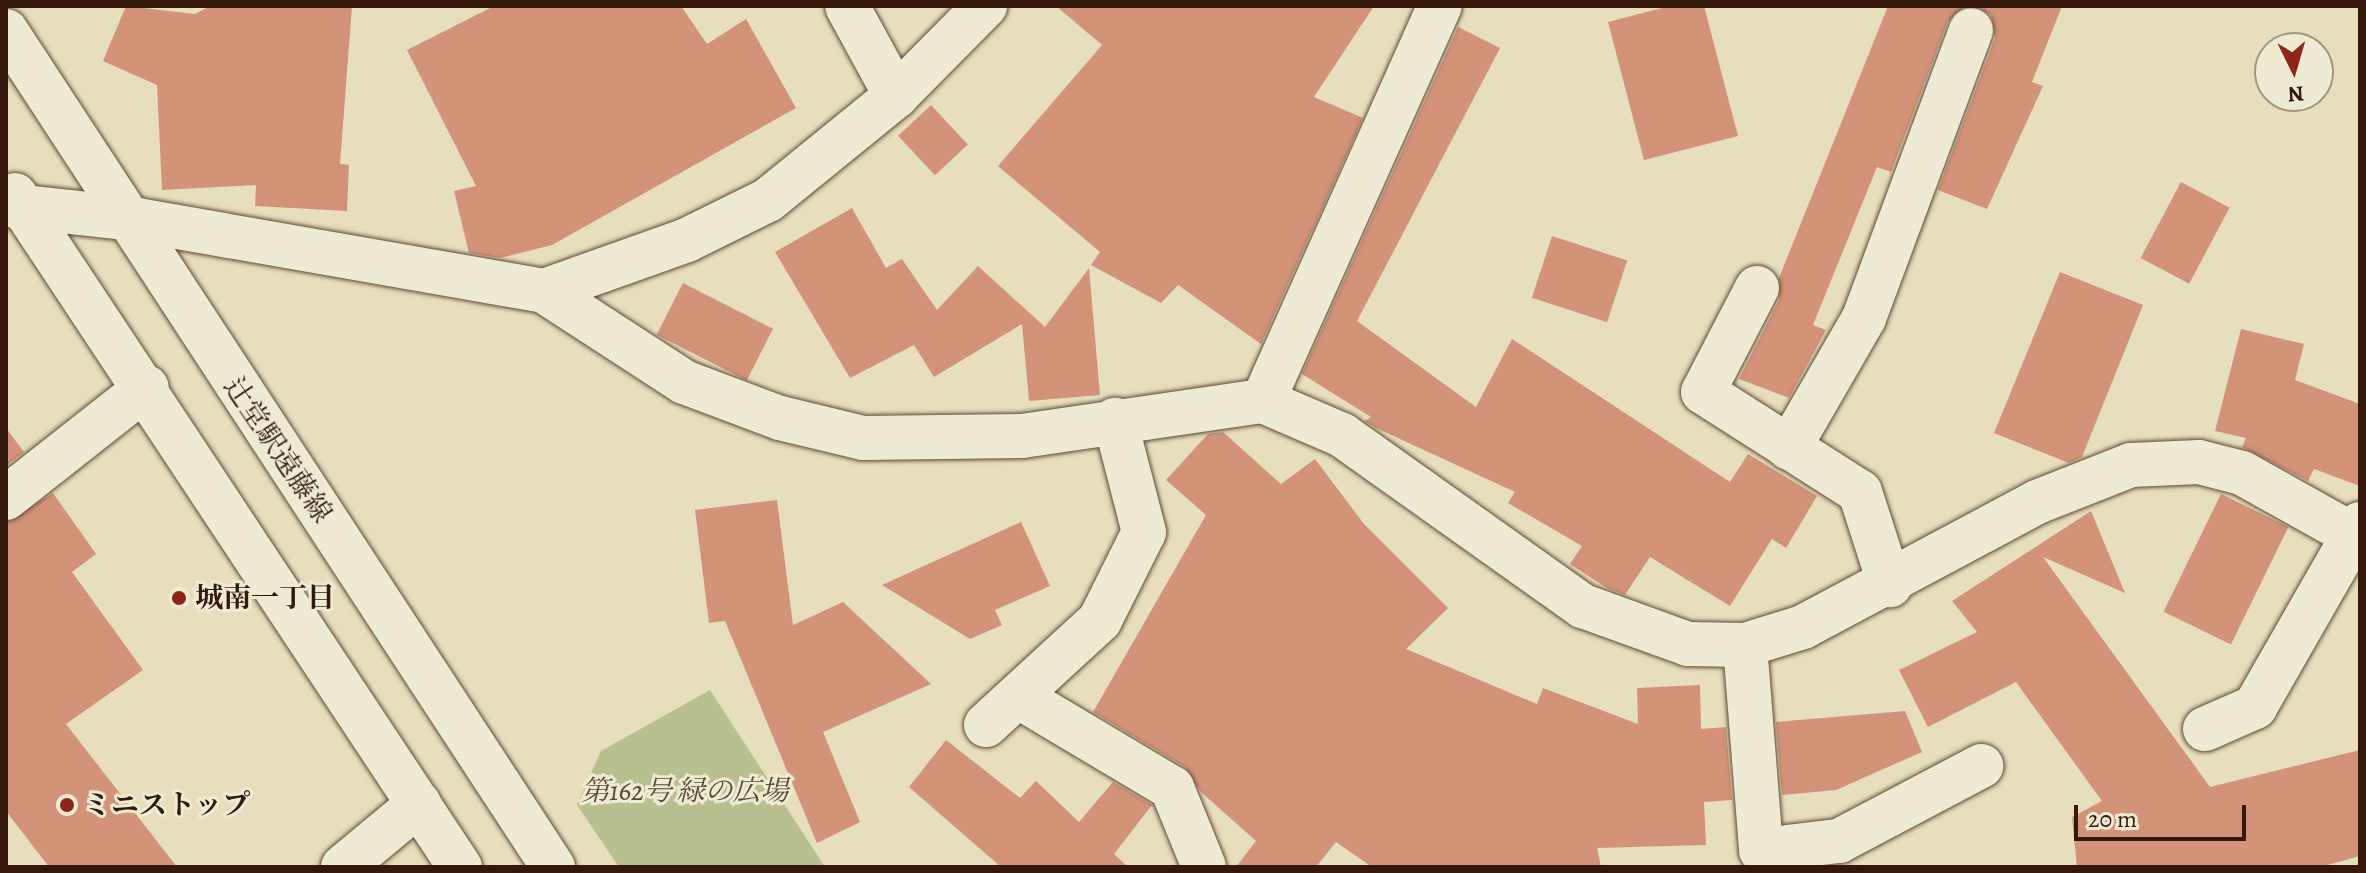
<!DOCTYPE html>
<meta charset="utf-8">
<style>
body{margin:0}
#map{position:relative;width:2366px;height:873px;overflow:hidden;background:#e6debd;font-family:Alegreya,"Noto Serif JP",serif}
div>[style]{position:absolute}
[style*='--x']{left:calc(var(--x)*1px);top:calc(var(--y)*1px);width:calc(var(--w)*1px);rotate:calc(var(--a)*1deg)}
.green>*{inset:0;background:#b8c08f}
.building>*{inset:0;background:#d39379;transform-origin:0 0}
.roads{filter:drop-shadow(0 0 2px #604a38) drop-shadow(0 0 2px #604a38)}
.minor>*{height:44px;margin:-22px;padding:0 22px;transform-origin:22px;border-radius:22px;background:#efead4}
.dots>*{width:22px;height:22px;translate:-50% -50%;box-sizing:border-box;border:4px solid #efead4;border-radius:50%}
span{translate:-50% -50%;white-space:nowrap;text-align:center;line-height:1.15;-webkit-text-stroke:6px #efead4;paint-order:stroke}
.street-label{font-size:28px;color:#34180c}
.poi-label{font-size:28px;color:#34180c;font-weight:700}
.left{translate:0 -50%;text-align:left}
.park-label{font-size:28px;color:#5c4a33;font-style:italic}
.frame{position:absolute;inset:0;border:8px solid #34180c;pointer-events:none}
.north{position:absolute;left:2254px;top:32px;width:80px;height:80px;box-sizing:border-box;background:#efead4;border:2px solid #a49684;border-radius:50%;rotate:175deg;font-size:22px;font-weight:700;line-height:32px;text-align:center;color:#34180c}
.north::after{content:'';display:block;margin:auto;width:28px;height:36px;background:#8f2418;clip-path:polygon(50% 0,100% 100%,50% 72%,0 100%)}
.scale{position:absolute;left:2074px;top:805px;width:172px;height:36px;box-sizing:border-box;border:4px solid #34180c;border-top:0;padding-left:10px;font-size:24px;line-height:28px;white-space:nowrap;color:#34180c;-webkit-text-stroke:6px #efead4;paint-order:stroke}
</style>
<div id="map">
<div class="green">
<i style="clip-path:polygon(710px 690px,825px 867px,619px 867px,577px 805px,601px 751px)"></i>
</div>
<div class="building">
<i style="clip-path:polygon(126px 6px,195px 14px,210px 6px,352px 6px,340px 164px,349px 165px,347px 211px,255px 206px,256px 185px,162px 190px,157px 85px,103px 61px)"></i>
<i style="clip-path:polygon(494px 6px,681px 6px,707px 44px,746px 19px,796px 108px,552px 245px,500px 258px,469px 253px,454px 191px,476px 186px,407px 50px)"></i>
<i style="clip-path:polygon(1056px 6px,1374px 6px,1314px 97px,1363px 118px,1261px 344px,1178px 285px,1161px 303px,1091px 265px,1100px 252px,998px 166px,1102px 45px)"></i>
<i style="clip-path:polygon(1670px 6px,1704px 6px,1738px 136px,1644px 160px,1608px 22px)"></i>
<i style="clip-path:polygon(1888px 6px,1965px 6px,1948px 21px,1891px 172px,1877px 167px,1813px 325px,1826px 330px,1789px 398px,1739px 379px,1779px 300px,1779px 278px)"></i>
<i style="clip-path:polygon(1975px 6px,2062px 6px,2032px 82px,2043px 86px,1987px 209px,1938px 190px,1995px 38px,1991px 15px)"></i>
<i style="clip-path:polygon(1458px 27px,1500px 48px,1357px 321px,1476px 407px,1512px 339px,1730px 482px,1748px 454px,1817px 496px,1786px 548px,1772px 539px,1730px 606px,1650px 557px,1625px 595px,1607px 588px,1570px 564px,1582px 546px,1508px 503px,1515px 492px,1374px 427px,1365px 421px,1371px 417px,1302px 374px)"></i>
<i style="left:931px;top:105px;width:54px;height:45px;rotate:47deg"></i>
<i style="left:2181px;top:182px;width:55px;height:86px;rotate:28deg"></i>
<i style="clip-path:polygon(852px 208px,886px 268px,902px 259px,937px 310px,978px 266px,1045px 327px,1089px 268px,1100px 395px,1029px 401px,1022px 324px,934px 377px,914px 345px,850px 378px,775px 252px)"></i>
<i style="left:1552px;top:236px;width:79px;height:65px;rotate:18deg"></i>
<i style="clip-path:polygon(2060px 272px,2143px 305px,2082px 457px,2069px 463px,1994px 433px)"></i>
<i style="left:683px;top:283px;width:101px;height:58px;rotate:27deg"></i>
<i style="clip-path:polygon(2241px 329px,2304px 344px,2295px 380px,2360px 404px,2360px 486px,2314px 469px,2308px 481px,2242px 447px,2246px 438px,2215px 431px)"></i>
<i style="clip-path:polygon(6px 428px,24px 452px,6px 466px)"></i>
<i style="clip-path:polygon(1223px 432px,1281px 484px,1315px 459px,1364px 524px,1448px 608px,1406px 649px,1537px 704px,1543px 688px,1638px 724px,1637px 688px,1700px 685px,1701px 729px,1726px 727px,1732px 800px,1704px 802px,1706px 845px,1597px 848px,1601px 867px,1372px 867px,1336px 842px,1316px 867px,1236px 867px,1256px 841px,1201px 792px,1185px 767px,1093px 712px,1206px 515px,1166px 480px,1208px 434px)"></i>
<i style="clip-path:polygon(53px 493px,96px 554px,72px 572px,143px 670px,66px 724px,177px 867px,49px 867px,6px 811px,6px 522px)"></i>
<i style="left:2221px;top:494px;width:75px;height:131px;rotate:26deg"></i>
<i style="clip-path:polygon(777px 500px,793px 625px,843px 602px,931px 684px,823px 732px,860px 822px,817px 843px,725px 621px,709px 623px,695px 510px)"></i>
<i style="clip-path:polygon(2091px 511px,2125px 593px,2043px 557px,2210px 787px,2360px 750px,2360px 856px,2320px 867px,2077px 867px,2072px 817px,2102px 801px,2016px 682px,1928px 727px,1899px 670px,1977px 632px,1952px 601px)"></i>
<i style="clip-path:polygon(1021px 522px,1050px 586px,995px 610px,1002px 625px,970px 639px,882px 585px)"></i>
<i style="clip-path:polygon(1905px 711px,1922px 752px,1836px 790px,1782px 795px,1776px 722px)"></i>
<i style="clip-path:polygon(946px 740px,1020px 798px,1036px 781px,1079px 822px,1113px 782px,1152px 805px,1114px 854px,1128px 867px,1001px 867px,909px 787px)"></i>
</div>
<div class="roads">
<div class="minor">
<i style="--x:847;--y:6;--w:102;--a:61.4"></i>
<i style="--x:6;--y:31;--w:999;--a:56.8"></i>
<i style="--x:15;--y:195;--w:806;--a:56.49"></i>
<i style="--x:6;--y:205;--w:121;--a:6.2"></i>
<i style="--x:126;--y:218;--w:424;--a:9.9"></i>
<i style="--x:544;--y:291;--w:152;--a:-19.6"></i>
<i style="--x:687;--y:240;--w:90;--a:-26.3"></i>
<i style="--x:768;--y:200;--w:165;--a:-39.1"></i>
<i style="--x:896;--y:96;--w:127;--a:-45.3"></i>
<i style="--x:1757;--y:288;--w:117;--a:117.4"></i>
<i style="--x:1703;--y:392;--w:186;--a:32.5"></i>
<i style="--x:1860;--y:492;--w:98;--a:72.1"></i>
<i style="--x:544;--y:291;--w:167;--a:33"></i>
<i style="--x:684;--y:382;--w:103;--a:20.6"></i>
<i style="--x:780;--y:418;--w:85;--a:13.5"></i>
<i style="--x:863;--y:438;--w:159;--a:-0.7"></i>
<i style="--x:1022;--y:436;--w:244;--a:-8.3"></i>
<i style="--x:1263;--y:401;--w:86;--a:23.3"></i>
<i style="--x:1342;--y:435;--w:296;--a:35.4"></i>
<i style="--x:1583;--y:606;--w:112;--a:19.9"></i>
<i style="--x:1688;--y:644;--w:57;--a:1"></i>
<i style="--x:1745;--y:645;--w:61;--a:-17.2"></i>
<i style="--x:1803;--y:627;--w:265;--a:-28.1"></i>
<i style="--x:2037;--y:502;--w:101;--a:-21.5"></i>
<i style="--x:2131;--y:465;--w:68;--a:-2.5"></i>
<i style="--x:2199;--y:462;--w:44;--a:14.3"></i>
<i style="--x:2242;--y:473;--w:135;--a:29.2"></i>
<i style="--x:1263;--y:401;--w:433;--a:-65.9"></i>
<i style="--x:1789;--y:448;--w:150;--a:-60"></i>
<i style="--x:1864;--y:318;--w:307;--a:-69.6"></i>
<i style="--x:6;--y:498;--w:179;--a:-38.2"></i>
<i style="--x:1745;--y:645;--w:206;--a:85.5"></i>
<i style="--x:1761;--y:850;--w:79;--a:-6.6"></i>
<i style="--x:1839;--y:841;--w:161;--a:-27.8"></i>
<i style="--x:1021;--y:698;--w:176;--a:30.8"></i>
<i style="--x:1172;--y:788;--w:85;--a:67.9"></i>
<i style="--x:986;--y:725;--w:155;--a:-42.6"></i>
<i style="--x:1100;--y:620;--w:98;--a:-63.4"></i>
<i style="--x:1144;--y:532;--w:116;--a:-104.5"></i>
<i style="--x:2205;--y:729;--w:55;--a:-23.7"></i>
<i style="--x:2255;--y:707;--w:211;--a:-60.2"></i>
<i style="--x:343;--y:867;--w:99;--a:-39.7"></i>
</div>
</div>
<div class="dots">
<i style="left:179px;top:598px;background:#8f2418"></i>
<i style="left:67px;top:805px;background:#8f2418"></i>
</div>
<div class="street-label">
<span style="left:278px;top:450px;rotate:56deg">辻堂駅遠藤線</span>
</div>
<div class="poi-label">
<span class="left" style="left:195px;top:598px">城南一丁目</span>
<span class="left" style="left:83px;top:805px">ミニストップ</span>
</div>
<div class="park-label">
<span style="left:685px;top:791px">第162号 緑の広場</span>
</div>
<div class="frame"></div>
<div class="north">N</div>
<div class="scale">20 m</div>
</div>
